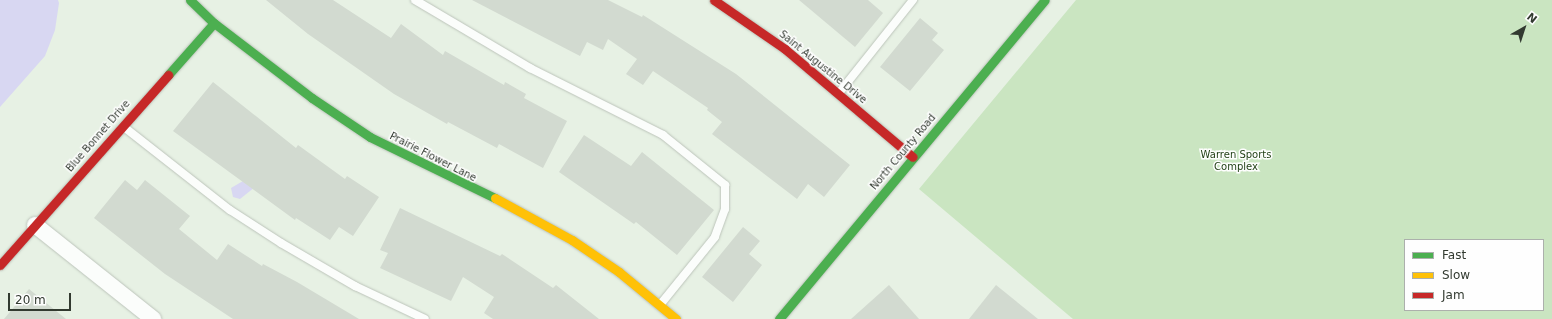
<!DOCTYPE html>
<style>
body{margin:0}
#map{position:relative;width:1552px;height:319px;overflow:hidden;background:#e7f1e4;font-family:"DejaVu Sans",sans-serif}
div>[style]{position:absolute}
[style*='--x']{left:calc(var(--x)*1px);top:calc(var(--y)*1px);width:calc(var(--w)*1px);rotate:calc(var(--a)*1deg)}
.green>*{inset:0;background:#cae5c1}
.water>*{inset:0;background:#d8d7f2}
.building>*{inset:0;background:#d2dad0}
.roads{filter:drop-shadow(0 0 1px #bcc4ba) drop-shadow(0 0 1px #bcc4ba)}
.lane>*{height:8px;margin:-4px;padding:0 4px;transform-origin:4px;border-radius:4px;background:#fbfdfb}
.street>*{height:16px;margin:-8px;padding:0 8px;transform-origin:8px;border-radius:8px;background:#fbfdfb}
.fast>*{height:9px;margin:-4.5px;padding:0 4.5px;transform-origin:4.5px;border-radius:4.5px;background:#4caf50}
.slow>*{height:9px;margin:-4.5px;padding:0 4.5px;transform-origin:4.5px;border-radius:4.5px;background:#ffc107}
.jam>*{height:9px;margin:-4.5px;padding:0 4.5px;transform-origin:4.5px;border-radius:4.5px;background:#c62828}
span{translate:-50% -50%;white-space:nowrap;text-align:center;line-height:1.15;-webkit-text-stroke:3px #fefefe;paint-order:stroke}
.street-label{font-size:10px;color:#323a30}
.park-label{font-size:10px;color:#1d3d11}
.legend{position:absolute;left:1404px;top:239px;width:140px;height:72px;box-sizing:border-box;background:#fefefe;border:1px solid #acb0ac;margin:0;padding:5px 7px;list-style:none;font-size:12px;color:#323a30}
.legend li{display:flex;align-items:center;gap:8px;height:20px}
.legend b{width:20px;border:1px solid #acb0ac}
.north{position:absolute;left:1504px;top:8px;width:40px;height:40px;-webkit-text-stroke:3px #fefefe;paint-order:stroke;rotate:39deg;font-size:11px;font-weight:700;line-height:16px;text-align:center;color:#323a30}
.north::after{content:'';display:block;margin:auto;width:14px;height:18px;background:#323a30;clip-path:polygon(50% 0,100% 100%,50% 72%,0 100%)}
.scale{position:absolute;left:8px;top:293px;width:63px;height:18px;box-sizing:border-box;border:2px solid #323a30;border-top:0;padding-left:5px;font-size:12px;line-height:14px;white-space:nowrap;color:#323a30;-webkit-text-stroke:3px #fefefe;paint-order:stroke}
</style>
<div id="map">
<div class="green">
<i style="clip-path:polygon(evenodd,1076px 0,1552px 0,1552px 319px,1073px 319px,919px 189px,1076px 0,1405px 240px,1543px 240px,1543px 310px,1405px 310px,1405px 240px)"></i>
</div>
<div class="water">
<i style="clip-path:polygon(0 0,58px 0,59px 3px,55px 30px,45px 56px,0 107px)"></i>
<i style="clip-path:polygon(243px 181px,255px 187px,240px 199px,233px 197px,231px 188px)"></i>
</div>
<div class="building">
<i style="clip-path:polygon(266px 0,333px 0,391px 38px,401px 24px,443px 55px,445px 51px,504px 85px,505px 82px,526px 94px,524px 98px,567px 121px,543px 168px,499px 144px,497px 148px,448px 122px,447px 124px,394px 94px,308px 34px)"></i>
<i style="clip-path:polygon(472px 0,608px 0,642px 17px,643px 15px,736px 74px,850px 165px,824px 197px,808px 184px,797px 199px,712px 134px,722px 122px,707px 110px,708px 108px,653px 71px,643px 85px,626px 74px,637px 59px,608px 39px,603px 50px,587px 42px,580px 56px)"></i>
<i style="clip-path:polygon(799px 0,868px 0,883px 13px,855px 47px)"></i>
<i style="clip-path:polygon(920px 18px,938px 33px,932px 40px,944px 50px,910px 91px,880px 67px)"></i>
<i style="clip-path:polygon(213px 82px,296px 148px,298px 145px,345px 179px,347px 176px,379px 197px,353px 236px,339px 227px,330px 240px,296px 218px,295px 220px,173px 131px)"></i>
<i style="clip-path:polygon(584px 135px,631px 166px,642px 152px,714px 210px,677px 255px,636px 222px,634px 224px,559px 172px)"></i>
<i style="clip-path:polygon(125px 180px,137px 190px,145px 180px,190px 216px,179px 229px,217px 260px,228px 244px,262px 266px,263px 264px,297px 282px,359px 319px,233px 319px,165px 274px,94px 218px)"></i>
<i style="clip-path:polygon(400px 208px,500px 256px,502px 254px,553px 288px,556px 285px,599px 319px,493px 319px,484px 313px,494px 297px,463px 277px,451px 301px,380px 268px,388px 253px,380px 250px)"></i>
<i style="clip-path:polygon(743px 227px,760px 241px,749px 254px,762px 265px,733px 302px,702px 277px)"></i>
<i style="clip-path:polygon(889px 285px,919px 319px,851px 319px)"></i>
<i style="clip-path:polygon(996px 285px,1038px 319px,969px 319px)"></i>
<i style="clip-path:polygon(29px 289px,66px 319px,4px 319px)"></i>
</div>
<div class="roads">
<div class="lane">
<i style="--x:415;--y:0;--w:134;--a:30.6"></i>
<i style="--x:530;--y:68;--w:149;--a:26.7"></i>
<i style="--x:663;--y:135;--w:80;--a:38.9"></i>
<i style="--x:725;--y:185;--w:24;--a:90"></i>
<i style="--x:725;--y:209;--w:30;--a:110"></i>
<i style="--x:715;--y:237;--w:87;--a:129"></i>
<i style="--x:839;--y:93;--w:119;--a:-51.5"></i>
<i style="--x:124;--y:127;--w:135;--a:38.1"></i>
<i style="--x:230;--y:210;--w:61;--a:32.9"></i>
<i style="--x:281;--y:243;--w:86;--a:30.2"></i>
<i style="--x:355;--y:286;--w:77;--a:25.2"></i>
</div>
<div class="street">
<i style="--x:35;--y:225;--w:151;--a:38.5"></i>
</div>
<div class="fast">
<i style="--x:190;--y:0;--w:33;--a:44"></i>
<i style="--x:214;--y:23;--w:123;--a:37.4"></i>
<i style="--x:312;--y:98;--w:70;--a:33.9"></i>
<i style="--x:370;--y:137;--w:139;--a:26"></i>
<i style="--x:168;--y:75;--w:69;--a:-48.5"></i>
<i style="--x:779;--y:319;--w:415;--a:-50.2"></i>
</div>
<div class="slow">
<i style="--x:495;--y:198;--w:88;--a:28.6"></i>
<i style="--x:572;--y:240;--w:57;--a:34.2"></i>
<i style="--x:619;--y:272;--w:74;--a:39.5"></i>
</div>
<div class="jam">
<i style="--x:714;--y:0;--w:86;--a:34.6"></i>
<i style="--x:785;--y:49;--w:167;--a:40.2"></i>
<i style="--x:0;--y:265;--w:254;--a:-48.5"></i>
</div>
</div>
<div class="street-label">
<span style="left:823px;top:67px;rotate:39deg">Saint Augustine Drive</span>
<span style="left:98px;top:136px;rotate:-49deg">Blue Bonnet Drive</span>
<span style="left:903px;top:152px;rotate:-50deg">North County Road</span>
<span style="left:433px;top:157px;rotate:27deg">Prairie Flower Lane</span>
</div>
<div class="park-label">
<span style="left:1236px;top:160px">Warren Sports<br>Complex</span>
</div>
<ul class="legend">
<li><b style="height:5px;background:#4caf50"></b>Fast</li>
<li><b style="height:5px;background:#ffc107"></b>Slow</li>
<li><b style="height:5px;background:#c62828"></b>Jam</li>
</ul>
<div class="north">N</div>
<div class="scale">20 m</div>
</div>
